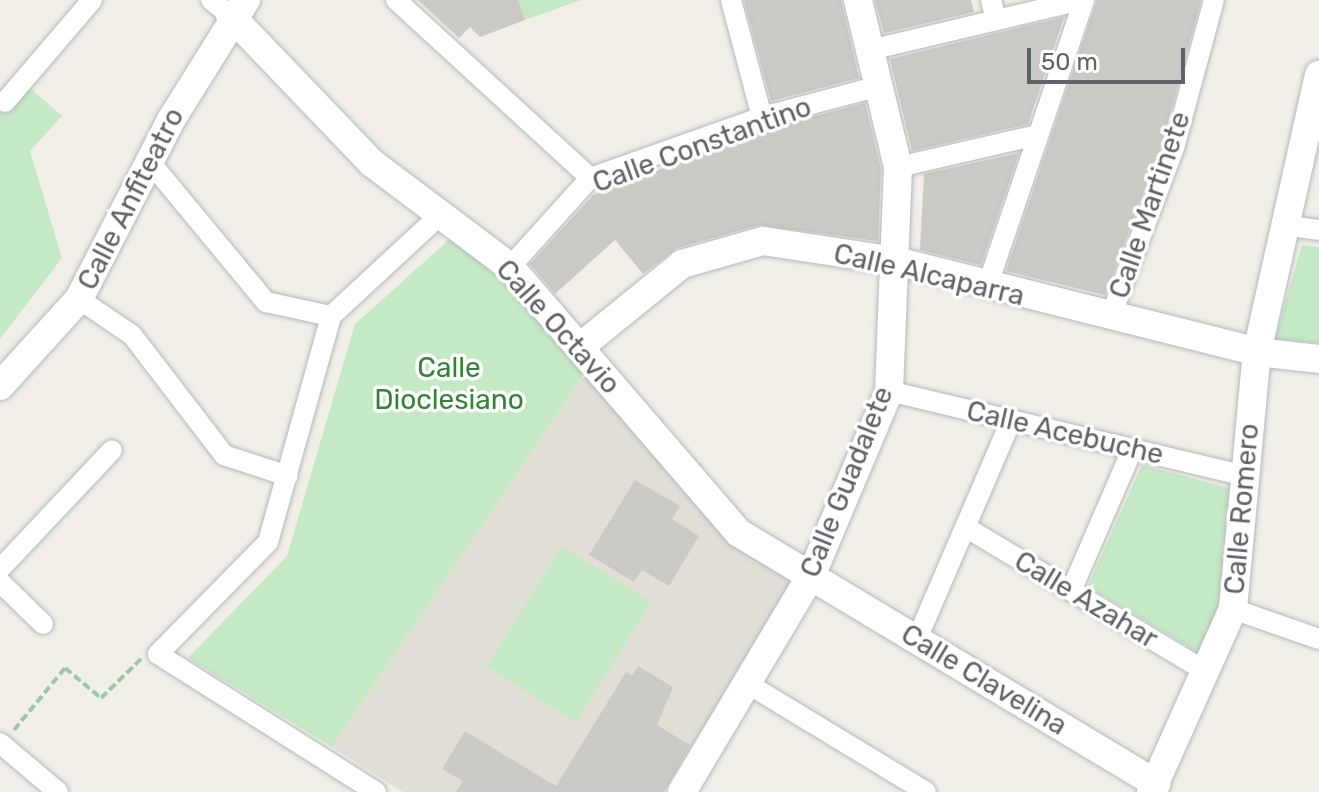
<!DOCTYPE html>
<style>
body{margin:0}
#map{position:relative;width:1319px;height:792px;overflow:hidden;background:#f1efe8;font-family:Rubik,sans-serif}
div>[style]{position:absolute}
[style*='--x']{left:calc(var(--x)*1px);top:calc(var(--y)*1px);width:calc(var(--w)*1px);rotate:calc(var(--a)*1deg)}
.education>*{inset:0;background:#e1ded6}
.green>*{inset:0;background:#c5e8c5;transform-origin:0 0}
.building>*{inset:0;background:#cccac5}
.path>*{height:4px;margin-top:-2px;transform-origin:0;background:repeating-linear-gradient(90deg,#9cc7a9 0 8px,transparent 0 12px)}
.roads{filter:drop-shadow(0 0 2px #b5b8bc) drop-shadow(0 0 2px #b5b8bc)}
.street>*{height:20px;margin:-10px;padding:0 10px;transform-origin:10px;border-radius:10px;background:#fff}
.secondary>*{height:28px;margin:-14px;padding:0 14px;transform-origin:14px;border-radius:14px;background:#fff}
span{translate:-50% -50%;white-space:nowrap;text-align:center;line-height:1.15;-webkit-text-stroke:7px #fff;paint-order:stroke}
.street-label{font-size:28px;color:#5f6368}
.park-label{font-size:28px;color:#348238}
.scale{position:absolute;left:1027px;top:48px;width:158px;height:36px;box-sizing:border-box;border:4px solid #5f6368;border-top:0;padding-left:10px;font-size:24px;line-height:28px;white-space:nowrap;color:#5f6368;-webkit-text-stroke:6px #fff;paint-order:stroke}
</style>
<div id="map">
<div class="education">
<i style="clip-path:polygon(584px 374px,730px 544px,792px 581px,664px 792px,403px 792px,332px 747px)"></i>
</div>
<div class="green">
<i style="clip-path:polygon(518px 0,581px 0,525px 20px)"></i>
<i style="clip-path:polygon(30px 88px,62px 116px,30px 151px,62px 258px,0 339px,0 113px)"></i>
<i style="clip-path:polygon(451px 238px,513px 290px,584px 374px,332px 747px,188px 658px,287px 556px,355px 324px)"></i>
<i style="clip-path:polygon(1302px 245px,1319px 247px,1319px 343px,1275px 339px)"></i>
<i style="clip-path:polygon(1142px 465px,1229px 488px,1218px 609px,1198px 652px,1088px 586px)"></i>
<i style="left:562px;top:546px;width:105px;height:142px;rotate:32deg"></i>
</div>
<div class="building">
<i style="clip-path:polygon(418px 0,518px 0,525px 20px,480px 37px,470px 27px,459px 38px)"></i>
<i style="clip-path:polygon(744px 0,841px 0,859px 78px,771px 101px)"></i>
<i style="clip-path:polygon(875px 0,971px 0,974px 12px,884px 33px)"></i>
<i style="clip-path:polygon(1097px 0,1201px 0,1162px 144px,1105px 295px,1006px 271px)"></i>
<i style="clip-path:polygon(1064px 17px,1028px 124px,912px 151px,890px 59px)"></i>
<i style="clip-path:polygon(865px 103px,881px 169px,878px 241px,759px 225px,677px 248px,643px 274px,615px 240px,555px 294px,530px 264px,593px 195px,766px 129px)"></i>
<i style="clip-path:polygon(1019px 153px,981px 265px,920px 250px,924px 174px)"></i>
<i style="clip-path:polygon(635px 480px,680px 506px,672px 519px,699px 536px,669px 586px,642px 570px,634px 582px,589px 555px)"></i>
<i style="clip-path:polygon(638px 666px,673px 687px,657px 725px,690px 745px,664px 792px,456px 792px,463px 781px,442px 769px,465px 731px,556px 786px,626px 672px,632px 676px)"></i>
</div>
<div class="path">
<i style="--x:14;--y:730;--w:80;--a:-50.6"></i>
<i style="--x:65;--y:668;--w:47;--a:39.8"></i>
<i style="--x:101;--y:698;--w:56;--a:-44.3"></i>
</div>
<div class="roads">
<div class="street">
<i style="--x:211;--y:0;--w:24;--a:38"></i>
<i style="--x:396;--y:0;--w:263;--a:42.5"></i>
<i style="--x:731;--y:0;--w:121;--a:75.2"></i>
<i style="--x:991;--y:0;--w:21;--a:76"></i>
<i style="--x:870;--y:50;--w:217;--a:-13.3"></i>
<i style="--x:5;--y:102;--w:134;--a:-49.5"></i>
<i style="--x:150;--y:162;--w:182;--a:50.4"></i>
<i style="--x:266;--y:302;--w:66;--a:12.2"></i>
<i style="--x:898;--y:167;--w:144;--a:-12.9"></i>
<i style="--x:1290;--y:226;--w:29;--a:8"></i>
<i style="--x:510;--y:267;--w:120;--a:-48"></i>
<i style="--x:590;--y:178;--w:182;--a:-19.5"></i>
<i style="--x:762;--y:117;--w:121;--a:-14.8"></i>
<i style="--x:987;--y:287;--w:303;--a:-71.3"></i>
<i style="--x:79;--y:299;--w:64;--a:34.2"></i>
<i style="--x:132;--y:335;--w:151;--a:52.5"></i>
<i style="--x:224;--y:455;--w:67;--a:18.2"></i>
<i style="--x:1110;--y:318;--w:182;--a:-69.4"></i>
<i style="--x:1174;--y:148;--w:153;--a:-74.9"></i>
<i style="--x:889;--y:391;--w:363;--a:13.4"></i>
<i style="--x:967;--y:528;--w:278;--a:31"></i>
<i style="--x:0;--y:569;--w:163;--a:-46.7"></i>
<i style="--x:0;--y:582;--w:60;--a:44.3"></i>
<i style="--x:1071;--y:591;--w:154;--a:-66.6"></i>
<i style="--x:1233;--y:609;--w:91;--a:19.2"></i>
<i style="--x:917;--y:639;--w:237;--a:-66.7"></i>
<i style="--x:748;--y:684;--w:208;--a:31.2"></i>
<i style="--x:0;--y:743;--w:76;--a:40.2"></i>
<i style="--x:376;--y:792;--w:258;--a:-147.7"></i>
<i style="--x:158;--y:654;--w:157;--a:-45.5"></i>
<i style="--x:268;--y:542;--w:235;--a:-74.4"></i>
<i style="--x:331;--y:316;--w:149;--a:-42.8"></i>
</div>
<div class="secondary">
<i style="--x:230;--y:15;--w:205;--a:46.2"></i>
<i style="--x:372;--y:163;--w:173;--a:37"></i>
<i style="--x:510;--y:267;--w:351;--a:49.3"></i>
<i style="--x:739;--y:533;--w:487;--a:31"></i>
<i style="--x:580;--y:347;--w:132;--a:-39.1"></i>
<i style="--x:682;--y:264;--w:84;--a:-15.9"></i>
<i style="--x:763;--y:241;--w:134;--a:8.6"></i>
<i style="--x:896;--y:261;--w:372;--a:14.1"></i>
<i style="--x:1257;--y:352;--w:62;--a:6.4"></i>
<i style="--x:0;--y:386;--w:118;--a:-47.8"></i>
<i style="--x:79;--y:299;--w:201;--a:-62.8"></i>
<i style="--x:171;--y:120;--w:142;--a:-58"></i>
<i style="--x:682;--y:792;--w:252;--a:-59.2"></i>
<i style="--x:811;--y:576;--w:201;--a:-67.1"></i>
<i style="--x:889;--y:391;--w:224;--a:-87.7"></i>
<i style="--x:898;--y:167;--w:172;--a:-103.5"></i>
<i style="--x:1151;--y:792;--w:201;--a:-65.9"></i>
<i style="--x:1233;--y:609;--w:258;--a:-84.7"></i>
<i style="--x:1257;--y:352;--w:284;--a:-77.4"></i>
</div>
</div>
<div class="street-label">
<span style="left:702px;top:145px;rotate:-20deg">Calle Constantino</span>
<span style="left:131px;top:199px;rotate:-63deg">Calle Anfiteatro</span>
<span style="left:1150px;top:205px;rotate:-71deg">Calle Martinete</span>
<span style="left:929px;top:275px;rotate:13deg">Calle Alcaparra</span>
<span style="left:558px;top:327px;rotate:48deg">Calle Octavio</span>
<span style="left:1065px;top:433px;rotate:13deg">Calle Acebuche</span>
<span style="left:847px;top:482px;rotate:-68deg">Calle Guadalete</span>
<span style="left:1242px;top:509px;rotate:-85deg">Calle Romero</span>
<span style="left:1086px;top:600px;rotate:31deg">Calle Azahar</span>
<span style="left:984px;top:680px;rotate:31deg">Calle Clavelina</span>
</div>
<div class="park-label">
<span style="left:449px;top:384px">Calle<br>Dioclesiano</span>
</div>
<div class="scale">50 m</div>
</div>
